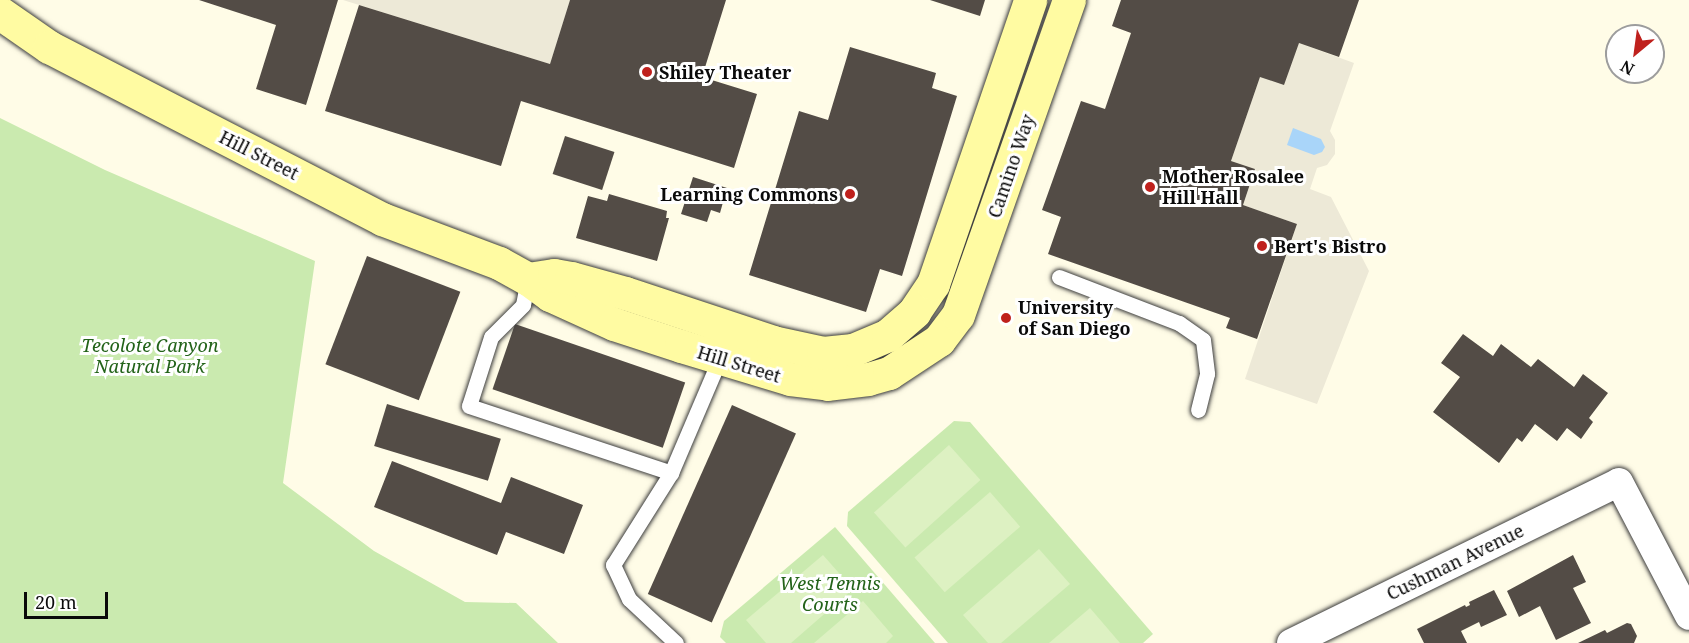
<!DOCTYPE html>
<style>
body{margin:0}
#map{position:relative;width:1689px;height:643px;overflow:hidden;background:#fffce7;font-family:"Noto Serif",serif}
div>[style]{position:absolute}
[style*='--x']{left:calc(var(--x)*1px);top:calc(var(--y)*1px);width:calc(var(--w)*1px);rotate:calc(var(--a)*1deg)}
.green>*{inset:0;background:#caeaaf}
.pitch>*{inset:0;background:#ddf1c2;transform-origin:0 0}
.plaza>*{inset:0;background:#ede9d7}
.water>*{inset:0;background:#a9d5f9}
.building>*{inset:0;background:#534c46;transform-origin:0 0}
.roads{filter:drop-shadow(0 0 2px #3d3d3d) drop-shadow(0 0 2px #3d3d3d)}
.lane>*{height:15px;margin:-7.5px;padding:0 7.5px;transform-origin:7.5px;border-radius:7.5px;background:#fff}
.street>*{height:28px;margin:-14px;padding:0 14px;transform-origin:14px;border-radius:14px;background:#fff}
.secondary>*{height:33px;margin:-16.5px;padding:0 16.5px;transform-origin:16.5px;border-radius:16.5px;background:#fffba2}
.dots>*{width:16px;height:16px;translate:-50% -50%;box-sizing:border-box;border:3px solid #fff;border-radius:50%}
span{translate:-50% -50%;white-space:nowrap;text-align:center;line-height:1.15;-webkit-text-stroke:6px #fff;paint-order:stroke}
.poi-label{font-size:18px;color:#0a0a0a;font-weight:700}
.left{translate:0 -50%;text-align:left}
.right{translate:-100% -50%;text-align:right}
.street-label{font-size:18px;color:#0a0a0a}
.park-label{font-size:18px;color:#236319;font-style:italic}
.north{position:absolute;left:1605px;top:24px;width:60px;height:60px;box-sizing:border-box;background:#fff;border:2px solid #9d9d9d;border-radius:50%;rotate:209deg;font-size:16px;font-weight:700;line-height:24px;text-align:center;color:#0a0a0a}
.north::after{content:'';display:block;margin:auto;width:21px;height:27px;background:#bf211d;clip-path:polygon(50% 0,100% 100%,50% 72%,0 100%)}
.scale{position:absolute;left:24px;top:592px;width:84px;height:27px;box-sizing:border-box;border:3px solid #0a0a0a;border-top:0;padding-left:8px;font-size:18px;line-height:21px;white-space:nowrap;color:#0a0a0a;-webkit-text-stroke:4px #fff;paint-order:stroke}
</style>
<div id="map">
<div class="green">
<i style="clip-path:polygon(0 118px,105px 170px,315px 261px,283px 483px,374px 551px,465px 602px,516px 603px,558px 643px,0 643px)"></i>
<i style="clip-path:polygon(954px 421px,970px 422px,1153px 634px,1143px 643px,948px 643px,847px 526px,848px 512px)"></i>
<i style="clip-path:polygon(835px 527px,935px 643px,726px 643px,720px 637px,724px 621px)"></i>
</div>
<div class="pitch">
<i style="left:949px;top:445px;width:47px;height:101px;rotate:48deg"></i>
<i style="left:990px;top:492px;width:46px;height:100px;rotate:49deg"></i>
<i style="clip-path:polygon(1039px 549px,1070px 584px,1001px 643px,988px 643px,963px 615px)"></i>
<i style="clip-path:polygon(823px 555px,853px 589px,791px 643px,766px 643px,746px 620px)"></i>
<i style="clip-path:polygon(863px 601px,893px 636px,886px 643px,814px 643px)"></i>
<i style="clip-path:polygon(1090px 608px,1120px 643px,1049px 643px)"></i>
</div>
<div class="plaza">
<i style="clip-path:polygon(343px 0,570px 0,550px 64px)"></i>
<i style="clip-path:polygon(1299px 43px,1354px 63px,1330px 131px,1335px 140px,1335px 154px,1327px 165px,1317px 168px,1310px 189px,1331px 197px,1369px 271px,1317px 404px,1245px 379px,1297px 224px,1243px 205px,1255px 169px,1231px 161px,1260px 77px)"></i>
</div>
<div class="water">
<i style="clip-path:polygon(1293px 128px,1321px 139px,1325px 147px,1322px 152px,1314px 155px,1287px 145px)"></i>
</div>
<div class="building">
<i style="clip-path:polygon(199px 0,338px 0,306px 105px,256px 89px,276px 25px)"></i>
<i style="clip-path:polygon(570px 0,726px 0,702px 77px,757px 94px,734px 168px,521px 101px,501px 166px,325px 111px,359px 5px,550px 64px)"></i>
<i style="clip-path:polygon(930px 0,985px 0,980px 16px)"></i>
<i style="clip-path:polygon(1121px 0,1359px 0,1339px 57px,1299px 43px,1284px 85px,1260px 77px,1231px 161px,1255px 169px,1243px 205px,1297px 224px,1257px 339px,1226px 328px,1230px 318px,1048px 254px,1061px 217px,1042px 210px,1081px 101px,1105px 109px,1131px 33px,1112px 26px)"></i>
<i style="clip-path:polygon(850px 47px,936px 73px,932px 88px,957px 96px,902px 276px,880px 269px,866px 312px,749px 275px,799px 111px,828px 120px)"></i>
<i style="left:565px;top:136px;width:52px;height:40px;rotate:18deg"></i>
<i style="clip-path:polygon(693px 177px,727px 188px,720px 213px,711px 210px,707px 222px,681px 214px)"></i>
<i style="clip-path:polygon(609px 194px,667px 211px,666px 218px,669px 218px,657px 261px,576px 238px,588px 196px,607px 201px)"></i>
<i style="left:367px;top:256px;width:100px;height:116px;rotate:21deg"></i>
<i style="left:515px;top:324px;width:180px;height:69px;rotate:19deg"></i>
<i style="clip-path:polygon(1463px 334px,1493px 356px,1501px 344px,1531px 367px,1538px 359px,1574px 387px,1583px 374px,1608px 393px,1589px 418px,1593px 422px,1581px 439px,1567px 428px,1557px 441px,1535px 424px,1522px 442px,1517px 438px,1499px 463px,1433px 412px,1460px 377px,1441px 363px)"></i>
<i style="left:387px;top:404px;width:119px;height:44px;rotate:17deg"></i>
<i style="left:732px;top:405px;width:70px;height:207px;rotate:24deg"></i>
<i style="clip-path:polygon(392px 461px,501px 503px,511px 477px,583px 505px,564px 554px,506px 532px,497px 555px,374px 507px)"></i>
<i style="clip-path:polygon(1573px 555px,1586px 582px,1573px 588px,1591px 623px,1556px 640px,1540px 606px,1519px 617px,1507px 591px)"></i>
<i style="clip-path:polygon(1494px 590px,1507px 615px,1481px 627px,1479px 622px,1461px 631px,1467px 643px,1424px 643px,1417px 629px,1465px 605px,1466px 607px,1470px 605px,1469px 602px)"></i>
<i style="clip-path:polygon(1627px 623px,1631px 624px,1637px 636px,1634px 643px,1578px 643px,1605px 630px,1607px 633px)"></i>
</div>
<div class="roads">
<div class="lane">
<i style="--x:1059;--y:277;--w:129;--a:21"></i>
<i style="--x:1179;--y:323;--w:29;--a:35"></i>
<i style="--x:1203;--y:340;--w:34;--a:83"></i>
<i style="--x:1207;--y:374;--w:37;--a:104"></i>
<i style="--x:528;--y:279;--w:26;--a:101"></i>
<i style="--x:523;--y:305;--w:45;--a:135"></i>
<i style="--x:491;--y:337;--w:72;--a:107.7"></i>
<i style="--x:469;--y:406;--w:213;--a:18.3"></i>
<i style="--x:676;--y:643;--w:64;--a:-136.9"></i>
<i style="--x:629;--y:599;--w:38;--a:-115"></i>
<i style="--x:613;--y:565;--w:109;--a:-57.8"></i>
<i style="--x:671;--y:473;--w:125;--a:-66.9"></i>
</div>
<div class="street">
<i style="--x:1291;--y:643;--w:365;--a:-26.1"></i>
<i style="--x:1619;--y:482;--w:151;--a:62.4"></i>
</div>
<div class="secondary">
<i style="--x:0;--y:13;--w:60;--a:34.8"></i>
<i style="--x:49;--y:47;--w:375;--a:27.3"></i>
<i style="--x:382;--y:219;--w:125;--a:20.6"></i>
<i style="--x:499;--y:263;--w:33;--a:29"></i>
<i style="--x:528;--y:279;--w:27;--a:36"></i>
<i style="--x:550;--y:295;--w:70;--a:24.4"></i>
<i style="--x:614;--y:324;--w:71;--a:18.2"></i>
<i style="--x:681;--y:346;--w:114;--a:16.8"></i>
<i style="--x:790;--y:379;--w:38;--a:7"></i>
<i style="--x:828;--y:384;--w:40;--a:-7.1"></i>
<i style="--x:868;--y:379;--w:22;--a:-16"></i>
<i style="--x:889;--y:373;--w:60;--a:-33.4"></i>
<i style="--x:939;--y:340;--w:31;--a:-53"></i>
<i style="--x:958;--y:315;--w:334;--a:-70.6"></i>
<i style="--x:528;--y:279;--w:26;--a:-9"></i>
<i style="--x:554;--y:275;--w:17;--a:10"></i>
<i style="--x:571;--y:278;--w:56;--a:15.5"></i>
<i style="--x:625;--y:293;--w:156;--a:18.3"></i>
<i style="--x:773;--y:342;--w:51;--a:12.4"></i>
<i style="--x:823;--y:353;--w:30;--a:-6"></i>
<i style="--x:853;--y:350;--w:38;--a:-23"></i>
<i style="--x:888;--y:335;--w:35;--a:-41"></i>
<i style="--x:914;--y:312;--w:34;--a:-56"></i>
<i style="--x:933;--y:284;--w:300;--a:-71.1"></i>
</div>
</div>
<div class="dots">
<i style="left:647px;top:72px;background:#bf211d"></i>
<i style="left:1150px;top:187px;background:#bf211d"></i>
<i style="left:850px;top:194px;background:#bf211d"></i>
<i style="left:1262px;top:246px;background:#bf211d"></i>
<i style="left:1006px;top:318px;background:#bf211d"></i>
</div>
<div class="poi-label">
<span class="left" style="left:659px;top:72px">Shiley Theater</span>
<span class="left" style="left:1162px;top:187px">Mother Rosalee<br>Hill Hall</span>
<span class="right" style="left:838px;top:194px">Learning Commons</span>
<span class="left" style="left:1274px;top:246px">Bert's Bistro</span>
<span class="left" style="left:1018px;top:318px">University<br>of San Diego</span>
</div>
<div class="street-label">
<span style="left:259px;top:155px;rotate:27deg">Hill Street</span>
<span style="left:1011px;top:166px;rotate:-71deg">Camino Way</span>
<span style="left:739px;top:364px;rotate:17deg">Hill Street</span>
<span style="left:1455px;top:562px;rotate:-26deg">Cushman Avenue</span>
</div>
<div class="park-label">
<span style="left:150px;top:356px">Tecolote Canyon<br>Natural Park</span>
<span style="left:830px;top:594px">West Tennis<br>Courts</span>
</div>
<div class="north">N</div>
<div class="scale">20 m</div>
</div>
